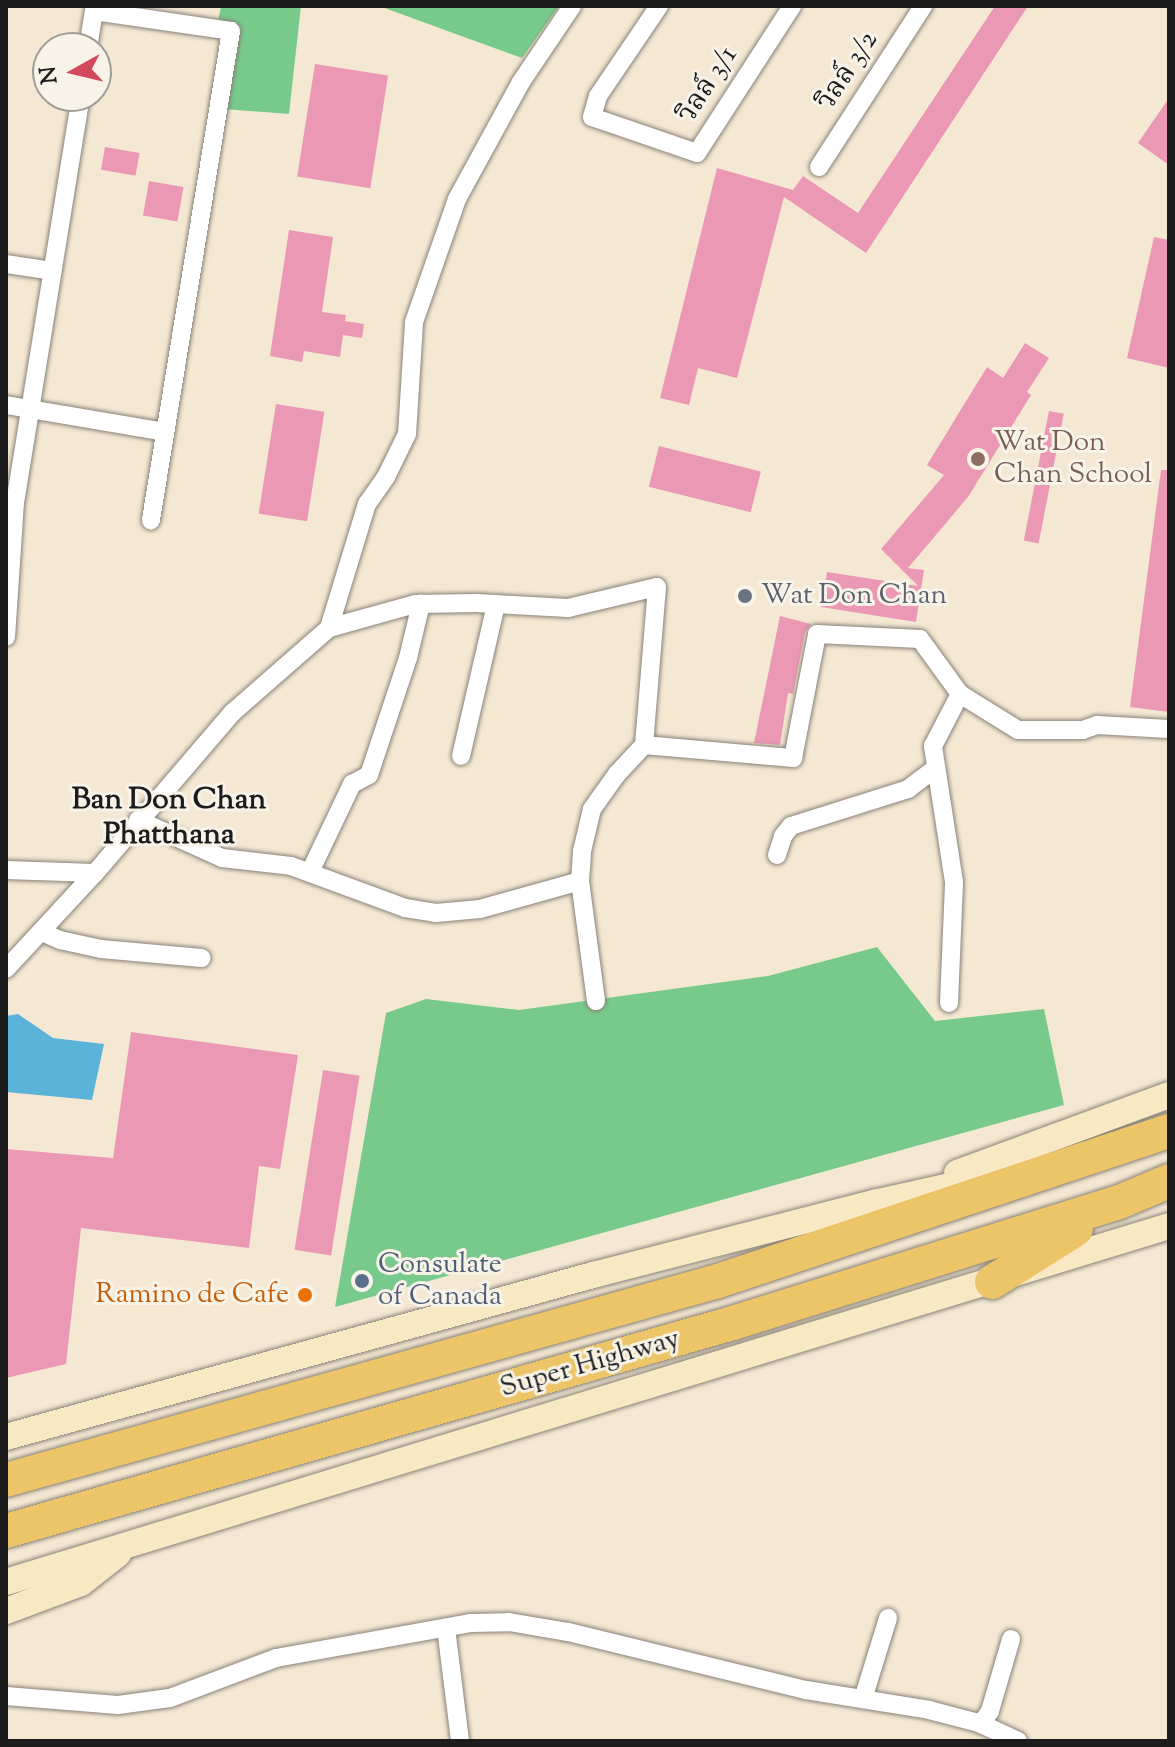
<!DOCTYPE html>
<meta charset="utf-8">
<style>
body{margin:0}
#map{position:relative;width:1175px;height:1747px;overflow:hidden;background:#f5e8d3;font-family:"Sorts Mill Goudy","Noto Serif Thai",serif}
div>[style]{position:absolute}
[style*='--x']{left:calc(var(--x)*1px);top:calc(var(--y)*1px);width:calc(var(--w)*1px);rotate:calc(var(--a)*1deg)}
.green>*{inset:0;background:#78ca8c}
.water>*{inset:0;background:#5cb3d9}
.building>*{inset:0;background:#ea98b4;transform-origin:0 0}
.roads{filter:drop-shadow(0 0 2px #888278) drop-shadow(0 0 2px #888278)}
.street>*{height:18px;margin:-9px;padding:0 9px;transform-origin:9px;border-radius:9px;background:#fff}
.secondary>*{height:26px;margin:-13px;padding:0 13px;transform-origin:13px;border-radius:13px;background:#f8e8c3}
.highway>*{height:34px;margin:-17px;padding:0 17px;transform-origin:17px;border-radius:17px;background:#edc569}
.dots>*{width:22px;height:22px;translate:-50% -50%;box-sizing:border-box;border:4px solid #f7f3e8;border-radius:50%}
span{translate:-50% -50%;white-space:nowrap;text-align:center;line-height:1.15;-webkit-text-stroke:6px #f7f3e8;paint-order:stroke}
.street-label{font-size:28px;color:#1c1c1c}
.education-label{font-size:28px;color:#785e54}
.left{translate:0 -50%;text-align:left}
.worship-label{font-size:28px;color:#5b616d}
.service-label{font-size:28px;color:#4e5e75}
.food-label{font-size:28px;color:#c56008}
.right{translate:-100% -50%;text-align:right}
.neighbourhood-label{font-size:30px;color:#1c1c1c;font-weight:700}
.frame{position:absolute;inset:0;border:8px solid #1c1c1c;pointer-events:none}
.north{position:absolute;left:32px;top:32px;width:80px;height:80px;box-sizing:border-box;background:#f7f3e8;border:2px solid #9f9d96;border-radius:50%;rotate:262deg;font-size:22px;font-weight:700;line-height:32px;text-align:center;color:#1c1c1c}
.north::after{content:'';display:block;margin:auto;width:28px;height:36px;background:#d1495b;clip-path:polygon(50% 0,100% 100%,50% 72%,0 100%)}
</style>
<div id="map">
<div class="green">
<i style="clip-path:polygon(221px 6px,301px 6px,289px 114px,223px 109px,236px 22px,218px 22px)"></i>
<i style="clip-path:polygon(379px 6px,559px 6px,522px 58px)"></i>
<i style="clip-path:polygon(877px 947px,935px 1021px,1044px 1009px,1064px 1105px,335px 1307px,386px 1013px,426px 999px,519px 1010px,768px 976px)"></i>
</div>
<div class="water">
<i style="clip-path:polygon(18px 1014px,53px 1038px,104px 1044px,92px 1100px,6px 1092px,6px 1016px)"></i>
</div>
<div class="building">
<i style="clip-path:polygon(995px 6px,1028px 6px,866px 253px,784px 197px,737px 378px,698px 368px,689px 405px,660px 398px,717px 168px,793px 190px,803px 176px,858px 213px)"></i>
<i style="left:315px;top:64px;width:74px;height:114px;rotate:9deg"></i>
<i style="clip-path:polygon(1169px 98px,1169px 165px,1138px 143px)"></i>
<i style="left:105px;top:147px;width:35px;height:23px;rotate:10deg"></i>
<i style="left:149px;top:181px;width:35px;height:35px;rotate:10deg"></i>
<i style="clip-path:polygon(289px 230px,333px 237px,322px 312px,346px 315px,345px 321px,364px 324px,362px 338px,343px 335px,340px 357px,304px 351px,302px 362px,270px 356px)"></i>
<i style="clip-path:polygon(1154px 237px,1169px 240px,1169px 368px,1127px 358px)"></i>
<i style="clip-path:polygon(1025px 343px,1049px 358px,1027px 392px,1031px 395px,968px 497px,908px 568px,924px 570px,916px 622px,821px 607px,827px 572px,918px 586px,881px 549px,944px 475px,927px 465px,987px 367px,1003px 378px)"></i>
<i style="left:276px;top:404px;width:49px;height:111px;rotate:9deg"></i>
<i style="left:1049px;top:411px;width:15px;height:132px;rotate:11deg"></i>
<i style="left:659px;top:446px;width:105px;height:42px;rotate:14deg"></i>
<i style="clip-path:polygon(1161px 470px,1169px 470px,1169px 712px,1130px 707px)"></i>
<i style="clip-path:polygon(780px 616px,811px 624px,805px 632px,793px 694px,788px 693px,780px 745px,754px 743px)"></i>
<i style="clip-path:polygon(131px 1032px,298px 1055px,280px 1169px,259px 1166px,249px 1248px,81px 1228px,66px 1364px,6px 1378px,6px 1149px,113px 1158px)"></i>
<i style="left:323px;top:1070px;width:37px;height:182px;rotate:9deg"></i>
</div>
<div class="roads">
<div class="street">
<i style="--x:659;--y:6;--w:109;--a:124.1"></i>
<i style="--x:598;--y:96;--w:22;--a:106"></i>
<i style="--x:592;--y:117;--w:111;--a:18.9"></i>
<i style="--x:697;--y:153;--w:175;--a:-57.1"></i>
<i style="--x:88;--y:48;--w:37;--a:-81"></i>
<i style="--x:94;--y:11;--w:138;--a:8.3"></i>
<i style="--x:231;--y:31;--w:496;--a:99.3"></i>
<i style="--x:819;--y:167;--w:192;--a:-57.1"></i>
<i style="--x:6;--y:264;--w:47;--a:8.7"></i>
<i style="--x:6;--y:405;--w:161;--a:9.6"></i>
<i style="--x:329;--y:628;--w:130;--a:-73"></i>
<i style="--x:367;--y:504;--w:33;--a:-55"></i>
<i style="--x:386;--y:477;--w:48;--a:-64"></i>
<i style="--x:407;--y:434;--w:112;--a:-86.4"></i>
<i style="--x:414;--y:322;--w:130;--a:-70.7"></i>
<i style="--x:457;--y:199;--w:133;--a:-61.3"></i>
<i style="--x:521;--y:82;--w:92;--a:-56.1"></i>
<i style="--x:6;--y:637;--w:134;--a:-86.2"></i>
<i style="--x:15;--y:503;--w:412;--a:-80.8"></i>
<i style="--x:644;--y:745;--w:150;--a:5"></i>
<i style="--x:793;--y:758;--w:126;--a:-79"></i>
<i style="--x:817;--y:634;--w:103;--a:2.8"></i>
<i style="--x:920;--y:639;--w:68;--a:54"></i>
<i style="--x:960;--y:694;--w:68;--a:31.8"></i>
<i style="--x:1018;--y:730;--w:65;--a:0"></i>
<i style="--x:1083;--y:730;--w:15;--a:-20"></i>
<i style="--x:1097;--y:725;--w:72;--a:3.2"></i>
<i style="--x:461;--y:756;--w:156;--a:-77"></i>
<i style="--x:138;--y:820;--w:92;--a:24.3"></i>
<i style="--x:222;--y:858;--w:69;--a:6.6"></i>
<i style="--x:291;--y:866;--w:121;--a:20.2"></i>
<i style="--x:405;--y:908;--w:31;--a:9"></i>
<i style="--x:436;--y:913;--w:44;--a:-5.2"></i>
<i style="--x:480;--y:909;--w:104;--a:-15.6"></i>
<i style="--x:777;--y:855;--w:20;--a:-72"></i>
<i style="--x:783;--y:836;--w:13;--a:-51"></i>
<i style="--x:791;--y:826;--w:123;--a:-17.5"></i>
<i style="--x:908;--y:789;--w:35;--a:-37"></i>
<i style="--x:6;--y:870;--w:89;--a:1.9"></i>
<i style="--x:310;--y:872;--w:98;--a:-64.5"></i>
<i style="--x:352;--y:784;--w:19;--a:-28"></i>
<i style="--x:369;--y:775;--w:123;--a:-71.6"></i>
<i style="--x:408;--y:658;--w:56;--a:-76.5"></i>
<i style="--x:42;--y:932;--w:20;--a:24"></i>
<i style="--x:60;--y:940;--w:42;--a:12.4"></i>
<i style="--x:101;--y:949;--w:101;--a:5.1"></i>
<i style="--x:6;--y:969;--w:131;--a:-47.2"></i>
<i style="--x:95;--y:873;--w:211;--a:-49.4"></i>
<i style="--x:232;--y:713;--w:129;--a:-41.2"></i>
<i style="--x:329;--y:628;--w:89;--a:-15.6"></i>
<i style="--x:415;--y:604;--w:61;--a:-0.9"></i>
<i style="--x:476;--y:603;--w:92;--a:3.1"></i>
<i style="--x:568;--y:608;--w:91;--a:-13.3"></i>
<i style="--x:657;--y:587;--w:159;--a:94.7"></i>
<i style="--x:596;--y:1001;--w:121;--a:-97.6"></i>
<i style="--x:580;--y:881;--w:30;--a:-86"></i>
<i style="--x:582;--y:851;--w:43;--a:-76.6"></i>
<i style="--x:592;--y:809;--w:43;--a:-54.5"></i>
<i style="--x:617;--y:774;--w:40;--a:-47"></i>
<i style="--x:949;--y:1003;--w:121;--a:-87.6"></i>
<i style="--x:954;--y:882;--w:138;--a:-98.8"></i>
<i style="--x:933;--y:746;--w:59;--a:-62.6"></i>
<i style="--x:446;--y:1628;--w:114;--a:82.9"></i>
<i style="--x:6;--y:1696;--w:112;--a:4.6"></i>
<i style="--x:118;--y:1705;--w:52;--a:-7.7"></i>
<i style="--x:170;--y:1698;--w:113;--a:-20.7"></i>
<i style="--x:276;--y:1658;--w:197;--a:-10.2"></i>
<i style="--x:470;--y:1623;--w:39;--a:-1"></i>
<i style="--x:509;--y:1622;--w:60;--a:9.6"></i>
<i style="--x:568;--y:1632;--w:245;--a:13.7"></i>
<i style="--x:806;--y:1690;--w:125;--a:9.2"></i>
<i style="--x:929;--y:1710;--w:52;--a:14.6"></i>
<i style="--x:979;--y:1723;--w:43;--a:24.8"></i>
<i style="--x:863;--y:1699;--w:85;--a:-72.8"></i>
<i style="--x:981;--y:1724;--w:16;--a:-55"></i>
<i style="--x:990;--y:1711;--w:75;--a:-73.7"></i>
</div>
<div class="secondary">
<i style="--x:957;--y:1173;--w:226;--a:-20.2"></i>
<i style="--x:6;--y:1437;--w:609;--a:-15.43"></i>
<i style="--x:593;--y:1275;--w:294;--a:-14.4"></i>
<i style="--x:878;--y:1202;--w:110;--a:-12.6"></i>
<i style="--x:6;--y:1582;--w:1216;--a:-17.02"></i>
<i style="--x:6;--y:1611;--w:80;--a:-20.5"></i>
<i style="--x:81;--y:1583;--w:47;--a:-38.1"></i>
</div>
<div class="highway">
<i style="--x:992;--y:1282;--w:99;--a:-32.2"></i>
<i style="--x:6;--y:1480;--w:739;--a:-15.62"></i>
<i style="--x:718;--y:1281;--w:475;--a:-18.4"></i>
<i style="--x:6;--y:1531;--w:756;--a:-15.97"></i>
<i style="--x:733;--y:1323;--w:402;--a:-17.4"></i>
<i style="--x:1117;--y:1203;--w:56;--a:-22.9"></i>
</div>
</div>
<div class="dots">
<i style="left:978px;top:459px;background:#8d6e63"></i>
<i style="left:745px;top:596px;background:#6b7280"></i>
<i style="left:362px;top:1281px;background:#5c6f8a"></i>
<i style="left:305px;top:1295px;background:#e8710a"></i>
</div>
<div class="street-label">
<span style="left:848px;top:71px;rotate:-57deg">วิลล์ 3/2</span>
<span style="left:708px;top:85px;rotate:-57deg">วิลล์ 3/1</span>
<span style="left:590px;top:1364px;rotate:-16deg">Super Highway</span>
</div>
<div class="education-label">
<span class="left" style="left:994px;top:459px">Wat Don<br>Chan School</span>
</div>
<div class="worship-label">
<span class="left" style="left:761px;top:596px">Wat Don Chan</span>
</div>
<div class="service-label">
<span class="left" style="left:378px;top:1281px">Consulate<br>of Canada</span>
</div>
<div class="food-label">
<span class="right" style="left:289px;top:1295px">Ramino de Cafe</span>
</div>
<div class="neighbourhood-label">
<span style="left:169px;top:818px">Ban Don Chan<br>Phatthana</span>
</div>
<div class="frame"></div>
<div class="north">N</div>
</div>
